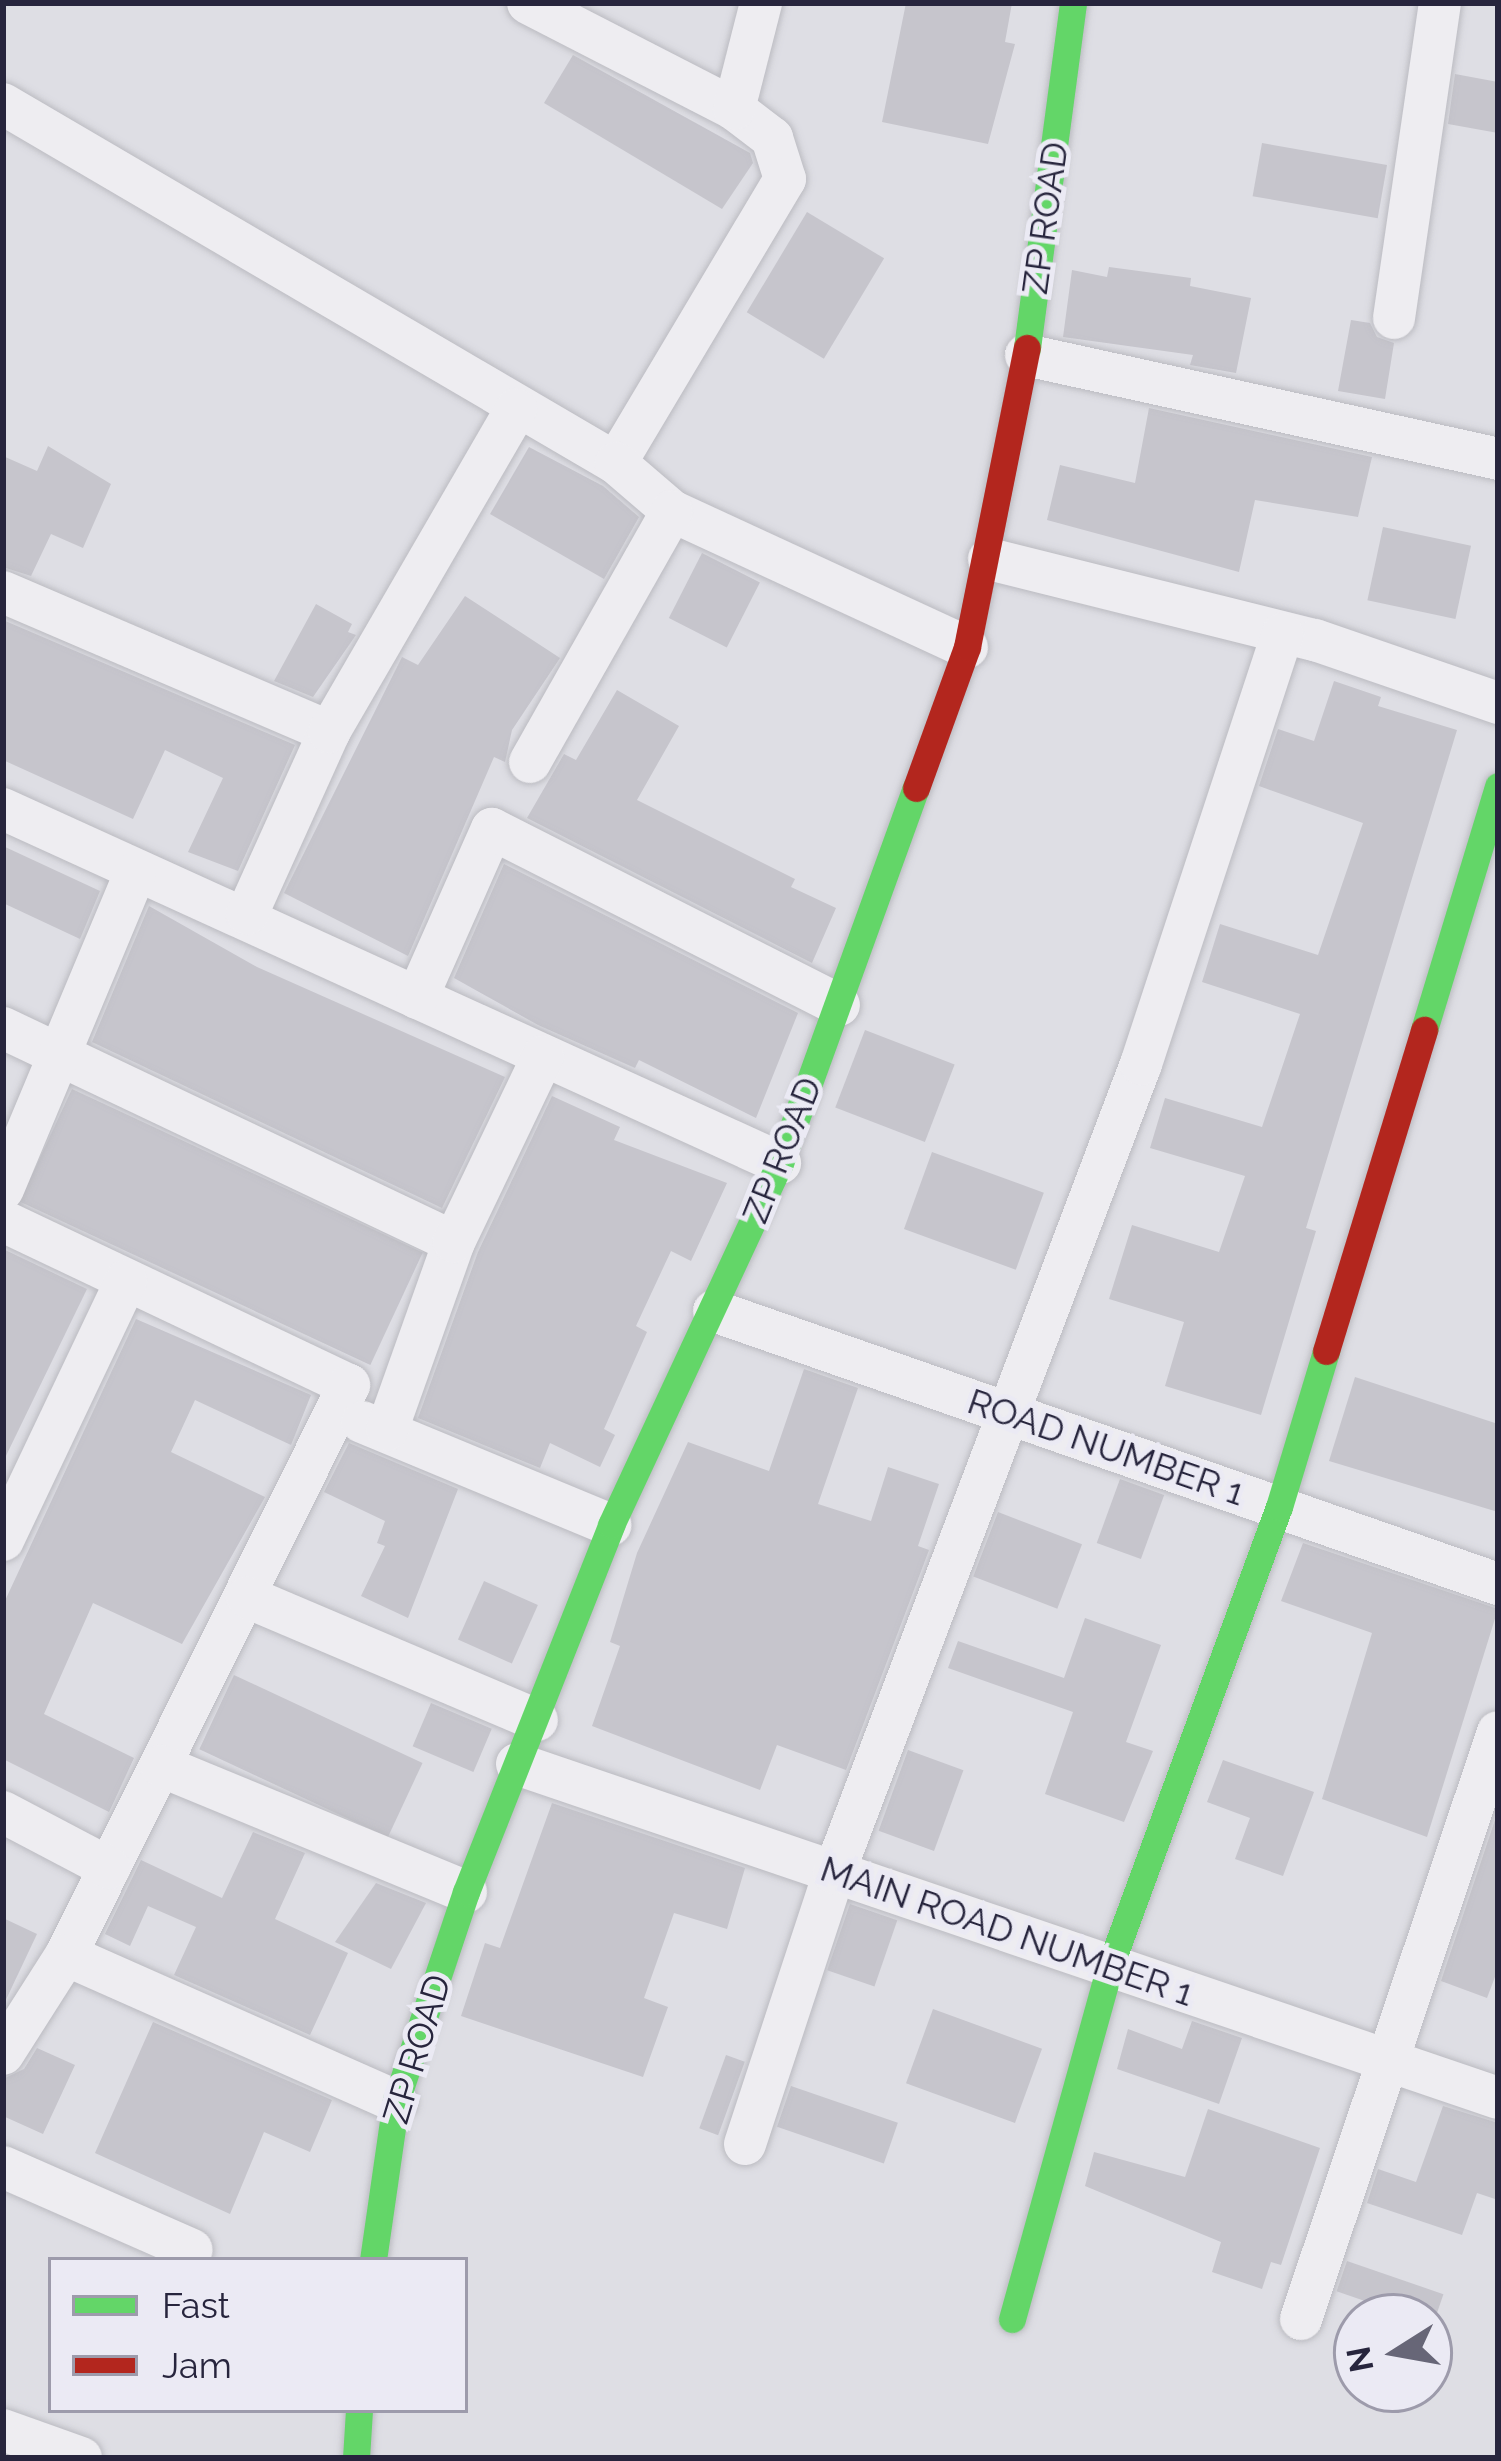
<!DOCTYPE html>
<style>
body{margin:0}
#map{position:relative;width:1501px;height:2461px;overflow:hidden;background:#dedee4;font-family:Raleway,sans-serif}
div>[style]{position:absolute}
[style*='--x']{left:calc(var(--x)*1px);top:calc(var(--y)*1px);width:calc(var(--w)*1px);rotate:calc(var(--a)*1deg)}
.building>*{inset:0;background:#c6c5cc;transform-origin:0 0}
.roads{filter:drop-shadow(0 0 3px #bbbbc1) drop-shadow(0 0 3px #bbbbc1)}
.street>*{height:42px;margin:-21px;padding:0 21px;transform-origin:21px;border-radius:21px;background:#eeedf1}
.fast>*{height:27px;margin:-13.5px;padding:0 13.5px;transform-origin:13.5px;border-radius:13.5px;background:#63d668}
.jam>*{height:27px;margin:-13.5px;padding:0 13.5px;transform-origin:13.5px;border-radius:13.5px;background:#b3261e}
span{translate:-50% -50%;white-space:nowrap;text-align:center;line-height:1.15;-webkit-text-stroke:10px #ebeaf4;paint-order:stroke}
.street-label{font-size:36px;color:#27253d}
.frame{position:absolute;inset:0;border:6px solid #27253d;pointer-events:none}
.legend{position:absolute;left:48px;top:2257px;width:420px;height:156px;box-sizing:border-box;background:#ebeaf4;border:3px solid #9d9bab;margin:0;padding:15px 21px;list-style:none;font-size:36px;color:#27253d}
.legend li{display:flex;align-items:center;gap:24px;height:60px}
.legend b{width:60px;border:3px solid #9d9bab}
.north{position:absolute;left:1333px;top:2293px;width:120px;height:120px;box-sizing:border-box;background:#ebeaf4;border:3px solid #9d9bab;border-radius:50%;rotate:259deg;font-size:33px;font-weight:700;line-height:48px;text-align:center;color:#27253d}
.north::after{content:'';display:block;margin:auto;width:42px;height:54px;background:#676677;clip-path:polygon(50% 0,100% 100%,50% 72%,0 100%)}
</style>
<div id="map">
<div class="building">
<i style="clip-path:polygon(906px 3px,1012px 3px,1005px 42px,1015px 44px,988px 144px,882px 122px)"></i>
<i style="clip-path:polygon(573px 55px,750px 153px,753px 163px,722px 209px,544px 103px)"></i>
<i style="clip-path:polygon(1455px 74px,1498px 82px,1498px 133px,1448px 124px)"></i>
<i style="left:1262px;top:143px;width:127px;height:54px;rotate:10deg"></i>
<i style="left:807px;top:212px;width:90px;height:117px;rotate:31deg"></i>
<i style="clip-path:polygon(1109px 267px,1191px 278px,1190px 286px,1251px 298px,1236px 373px,1190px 365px,1193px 355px,1063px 337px,1072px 270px,1107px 277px)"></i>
<i style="clip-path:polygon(1351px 320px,1370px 323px,1377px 337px,1394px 343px,1385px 399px,1338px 391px)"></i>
<i style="clip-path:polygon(1149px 408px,1372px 457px,1358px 517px,1255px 500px,1239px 572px,1047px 520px,1060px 465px,1135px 483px)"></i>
<i style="clip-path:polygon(48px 446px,111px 484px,83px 548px,51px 534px,31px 576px,3px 567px,3px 456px,37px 471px)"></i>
<i style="clip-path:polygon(529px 447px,603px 486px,639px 517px,604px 579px,490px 514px)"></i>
<i style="left:1383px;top:527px;width:90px;height:75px;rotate:12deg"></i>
<i style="left:702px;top:553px;width:65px;height:73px;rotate:27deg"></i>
<i style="clip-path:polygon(465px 596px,560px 658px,512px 730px,505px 762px,494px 757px,408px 956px,284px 893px,402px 657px,418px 665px)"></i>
<i style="clip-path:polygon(316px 604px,352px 624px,348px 632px,356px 635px,313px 697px,274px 681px)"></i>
<i style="clip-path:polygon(3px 620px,295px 745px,238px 871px,188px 852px,223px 778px,165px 750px,133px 819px,3px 760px)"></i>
<i style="clip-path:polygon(1334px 681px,1381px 697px,1378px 706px,1457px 730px,1306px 1228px,1316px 1231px,1261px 1415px,1165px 1386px,1184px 1322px,1109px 1299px,1132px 1225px,1219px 1252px,1245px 1176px,1150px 1148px,1165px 1098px,1262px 1127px,1300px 1014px,1202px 982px,1220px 924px,1318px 955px,1363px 823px,1259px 786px,1278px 729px,1314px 741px)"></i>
<i style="clip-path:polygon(617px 690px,679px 726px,637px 800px,795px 879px,791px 887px,836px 908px,812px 963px,527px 818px,564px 754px,576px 760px)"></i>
<i style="clip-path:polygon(3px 846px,100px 891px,80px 939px,3px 903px)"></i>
<i style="clip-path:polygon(504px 864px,798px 1013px,756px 1118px,639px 1060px,635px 1068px,538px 1025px,454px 978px)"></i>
<i style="clip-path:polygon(149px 906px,257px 967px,505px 1077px,442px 1208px,92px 1042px)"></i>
<i style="left:865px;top:1030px;width:96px;height:83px;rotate:21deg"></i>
<i style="left:72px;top:1089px;width:387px;height:124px;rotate:25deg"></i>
<i style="clip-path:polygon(552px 1096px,620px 1127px,614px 1140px,727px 1183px,691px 1261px,671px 1251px,636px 1326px,647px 1332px,604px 1429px,615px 1435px,600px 1467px,550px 1443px,540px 1468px,418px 1418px,478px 1252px)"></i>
<i style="left:932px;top:1152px;width:119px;height:82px;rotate:20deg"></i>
<i style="clip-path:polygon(3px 1249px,87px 1289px,3px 1462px)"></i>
<i style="clip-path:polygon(136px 1319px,311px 1395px,291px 1445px,195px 1400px,171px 1452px,265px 1497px,182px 1644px,93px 1603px,44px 1714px,134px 1758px,109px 1812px,3px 1759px,3px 1605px)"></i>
<i style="clip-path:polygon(804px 1369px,858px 1388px,818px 1504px,871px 1521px,888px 1467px,939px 1484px,918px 1546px,929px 1550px,846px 1770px,777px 1745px,760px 1790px,592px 1726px,620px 1646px,610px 1642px,637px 1553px,688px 1442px,769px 1471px)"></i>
<i style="clip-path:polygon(1355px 1377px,1498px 1424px,1498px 1512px,1329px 1461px)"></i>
<i style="clip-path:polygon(349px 1443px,458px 1489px,408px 1618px,361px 1596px,385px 1546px,377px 1543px,385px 1521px,324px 1492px)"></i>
<i style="left:1120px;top:1479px;width:47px;height:68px;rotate:20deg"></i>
<i style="left:998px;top:1512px;width:90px;height:69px;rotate:21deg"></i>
<i style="clip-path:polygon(1303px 1543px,1498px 1609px,1427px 1837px,1322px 1799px,1372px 1633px,1281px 1601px)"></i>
<i style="left:484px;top:1581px;width:59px;height:64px;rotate:24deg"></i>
<i style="clip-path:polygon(1085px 1618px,1161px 1645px,1126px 1742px,1153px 1751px,1124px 1822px,1045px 1794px,1073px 1712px,948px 1668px,958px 1641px,1064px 1678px)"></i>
<i style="left:234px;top:1675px;width:208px;height:82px;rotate:25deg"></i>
<i style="left:431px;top:1703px;width:66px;height:47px;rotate:23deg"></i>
<i style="left:908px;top:1750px;width:59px;height:86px;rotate:20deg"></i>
<i style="clip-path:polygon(1223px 1760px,1314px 1792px,1283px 1876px,1235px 1859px,1250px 1818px,1207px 1802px)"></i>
<i style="clip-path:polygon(552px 1803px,745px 1868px,727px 1929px,674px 1913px,644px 1998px,668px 2007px,643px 2077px,461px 2016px,485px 1943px,500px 1948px)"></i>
<i style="clip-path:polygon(1496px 1817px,1498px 1969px,1487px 1998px,1441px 1981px)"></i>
<i style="clip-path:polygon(253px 1832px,305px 1853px,275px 1919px,348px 1953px,310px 2035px,174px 1975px,196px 1927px,148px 1906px,130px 1946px,105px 1934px,141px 1860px,222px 1898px)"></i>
<i style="clip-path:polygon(376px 1883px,426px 1903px,391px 1969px,335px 1942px)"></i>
<i style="left:850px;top:1904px;width:50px;height:70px;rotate:19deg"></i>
<i style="clip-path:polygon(3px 1918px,37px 1934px,3px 2006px)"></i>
<i style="left:933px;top:2009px;width:116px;height:79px;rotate:20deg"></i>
<i style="clip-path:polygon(1192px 2021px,1242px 2038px,1219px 2104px,1117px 2069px,1128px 2029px,1182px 2049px)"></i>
<i style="clip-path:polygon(153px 2022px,332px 2100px,310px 2152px,264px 2132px,230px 2214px,95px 2153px)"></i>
<i style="clip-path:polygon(37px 2048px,75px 2065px,43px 2134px,3px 2116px,3px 2079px,24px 2069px)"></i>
<i style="left:726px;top:2055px;width:20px;height:78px;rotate:20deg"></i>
<i style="left:791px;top:2086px;width:113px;height:43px;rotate:19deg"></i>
<i style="clip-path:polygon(1443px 2106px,1498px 2123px,1498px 2200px,1477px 2193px,1462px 2235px,1367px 2203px,1378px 2169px,1416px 2182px)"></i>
<i style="clip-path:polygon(1208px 2109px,1320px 2148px,1281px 2265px,1271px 2262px,1262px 2289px,1212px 2272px,1221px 2242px,1085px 2186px,1094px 2152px,1185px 2177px)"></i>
<i style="left:1347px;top:2261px;width:102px;height:32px;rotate:19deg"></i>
</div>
<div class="roads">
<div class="street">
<i style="--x:528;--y:3;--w:232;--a:27.2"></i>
<i style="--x:734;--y:109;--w:48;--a:37.3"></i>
<i style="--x:772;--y:138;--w:43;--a:72.4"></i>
<i style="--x:785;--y:179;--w:330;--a:120.8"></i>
<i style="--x:3;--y:104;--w:710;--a:30.36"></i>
<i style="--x:616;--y:463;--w:74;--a:40.6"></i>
<i style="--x:672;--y:511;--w:325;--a:24.8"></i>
<i style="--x:734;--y:109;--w:109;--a:-75.7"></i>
<i style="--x:1394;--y:318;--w:318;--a:-81.7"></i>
<i style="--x:1026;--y:355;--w:483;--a:12.4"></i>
<i style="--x:989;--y:559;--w:336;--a:14"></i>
<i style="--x:1315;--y:640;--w:194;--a:19"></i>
<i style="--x:3;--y:592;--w:355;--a:23.2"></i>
<i style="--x:530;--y:762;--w:288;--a:-60.5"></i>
<i style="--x:3;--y:809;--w:854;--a:24.49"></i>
<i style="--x:247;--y:914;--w:200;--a:-65.7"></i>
<i style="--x:329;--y:732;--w:373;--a:-59.9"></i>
<i style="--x:417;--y:998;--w:185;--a:-66.1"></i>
<i style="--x:492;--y:829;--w:389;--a:26.9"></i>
<i style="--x:3;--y:1028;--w:499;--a:25.4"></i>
<i style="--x:3;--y:1189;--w:342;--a:-67.3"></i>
<i style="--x:3;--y:1221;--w:383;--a:25.4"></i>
<i style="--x:349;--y:1385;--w:636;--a:116.4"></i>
<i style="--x:66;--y:1955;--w:117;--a:122.5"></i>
<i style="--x:714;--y:1311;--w:830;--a:19.2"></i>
<i style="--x:362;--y:1422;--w:269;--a:22.5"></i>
<i style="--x:387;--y:1430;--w:200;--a:-70.4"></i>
<i style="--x:454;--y:1242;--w:206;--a:-64.4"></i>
<i style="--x:3;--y:1540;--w:287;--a:-64.6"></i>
<i style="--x:247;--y:1597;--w:315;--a:23"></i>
<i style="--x:517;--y:1764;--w:1036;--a:18.8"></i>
<i style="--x:161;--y:1766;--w:330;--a:22.4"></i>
<i style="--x:3;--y:1812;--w:120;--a:27.8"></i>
<i style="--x:66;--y:1955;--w:361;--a:23.9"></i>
<i style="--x:745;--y:2144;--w:285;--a:-71.8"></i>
<i style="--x:834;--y:1873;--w:865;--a:-69.22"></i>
<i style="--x:1141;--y:1064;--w:453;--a:-71.8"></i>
<i style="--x:3;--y:2167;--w:206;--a:23.7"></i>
<i style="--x:1301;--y:2319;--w:619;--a:-71.45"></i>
<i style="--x:3;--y:2430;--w:83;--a:19.7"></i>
</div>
<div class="fast">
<i style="--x:1027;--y:348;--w:348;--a:-82.4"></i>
<i style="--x:1424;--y:1030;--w:255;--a:-73.1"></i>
<i style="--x:373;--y:2260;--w:161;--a:-81.8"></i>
<i style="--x:396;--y:2101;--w:220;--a:-71.5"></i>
<i style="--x:466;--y:1892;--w:395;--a:-68.4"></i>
<i style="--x:611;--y:1525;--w:400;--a:-65"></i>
<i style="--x:780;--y:1163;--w:399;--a:-70.1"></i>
<i style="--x:1012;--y:2319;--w:366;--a:-74.5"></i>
<i style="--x:1110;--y:1966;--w:489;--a:-69.8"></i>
<i style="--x:1279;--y:1507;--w:163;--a:-73.2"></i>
<i style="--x:356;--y:2458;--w:48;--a:-86.4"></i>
</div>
<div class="jam">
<i style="--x:916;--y:788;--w:150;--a:-70.1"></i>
<i style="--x:967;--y:647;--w:305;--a:-78.7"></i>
<i style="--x:1326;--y:1351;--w:336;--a:-73"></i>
</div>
</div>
<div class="street-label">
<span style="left:1045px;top:218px;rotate:-82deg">ZP ROAD</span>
<span style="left:782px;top:1150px;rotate:-68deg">ZP ROAD</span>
<span style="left:1106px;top:1447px;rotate:19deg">ROAD NUMBER 1</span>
<span style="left:1007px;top:1931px;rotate:19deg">MAIN ROAD NUMBER 1</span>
<span style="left:417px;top:2049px;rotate:-73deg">ZP ROAD</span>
</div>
<div class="frame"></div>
<ul class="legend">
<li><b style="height:15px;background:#63d668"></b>Fast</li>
<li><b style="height:15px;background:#b3261e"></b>Jam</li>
</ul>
<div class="north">N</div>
</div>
